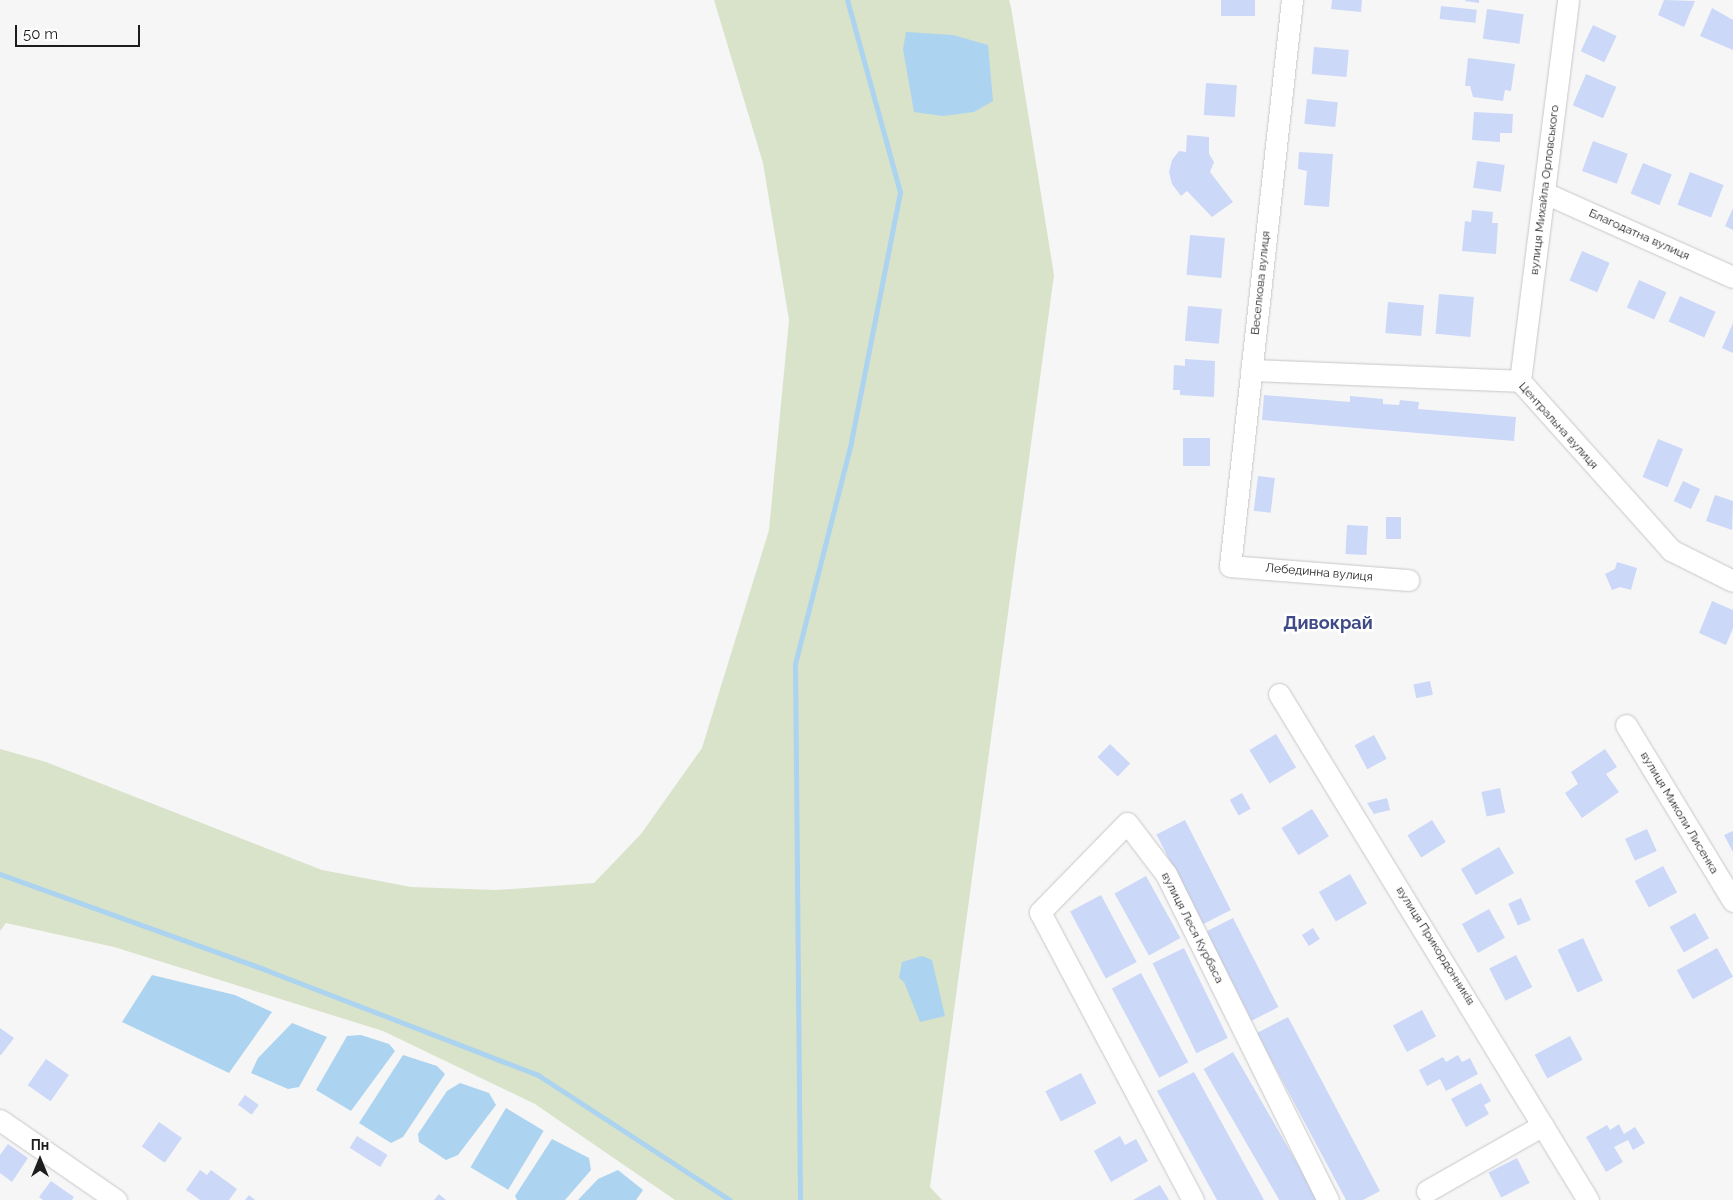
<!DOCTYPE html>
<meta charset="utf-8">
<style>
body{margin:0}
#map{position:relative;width:1733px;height:1200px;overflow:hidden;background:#f6f6f7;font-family:Raleway,sans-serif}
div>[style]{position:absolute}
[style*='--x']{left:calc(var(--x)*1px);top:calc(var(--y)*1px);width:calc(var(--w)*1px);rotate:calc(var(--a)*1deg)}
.green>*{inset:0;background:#d9e3ca}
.water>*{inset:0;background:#acd3ef;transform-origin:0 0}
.stream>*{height:5px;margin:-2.5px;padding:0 2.5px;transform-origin:2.5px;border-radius:2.5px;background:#acd3ef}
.building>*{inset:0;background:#ccd8f8;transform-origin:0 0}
.roads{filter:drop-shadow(0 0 1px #c7c7c8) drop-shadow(0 0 1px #c7c7c8)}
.minor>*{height:21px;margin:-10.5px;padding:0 10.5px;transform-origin:10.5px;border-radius:10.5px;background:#fff}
span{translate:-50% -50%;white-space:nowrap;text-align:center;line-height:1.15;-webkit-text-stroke:5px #fff;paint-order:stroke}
.street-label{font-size:12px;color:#1d1d1e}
.district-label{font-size:18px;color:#3f4a86;font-weight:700}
.north{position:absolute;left:15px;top:1135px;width:50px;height:50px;-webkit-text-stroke:4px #fff;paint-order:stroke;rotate:0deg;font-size:14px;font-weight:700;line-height:20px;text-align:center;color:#1d1d1e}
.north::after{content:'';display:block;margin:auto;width:18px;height:22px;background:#1d1d1e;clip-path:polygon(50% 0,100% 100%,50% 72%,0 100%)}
.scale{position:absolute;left:15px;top:25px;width:125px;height:22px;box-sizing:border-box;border:2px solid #1d1d1e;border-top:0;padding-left:6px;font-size:15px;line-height:18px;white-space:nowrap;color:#1d1d1e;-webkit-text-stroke:4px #fff;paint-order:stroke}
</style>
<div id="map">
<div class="green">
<i style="clip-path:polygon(714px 0,1009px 0,1011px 7px,1054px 275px,930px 1187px,942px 1200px,675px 1200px,535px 1104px,383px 1031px,114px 947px,6px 923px,0 931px,0 749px,46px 762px,322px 870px,411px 887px,496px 890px,594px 883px,641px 834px,702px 748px,769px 530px,789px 320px,763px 163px)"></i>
</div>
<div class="water">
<i style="clip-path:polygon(906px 32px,953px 35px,988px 45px,993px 101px,974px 112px,943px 116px,914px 112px,903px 49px)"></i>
<i style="clip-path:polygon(922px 956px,932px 960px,945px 1016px,920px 1022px,904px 982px,899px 978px,902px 962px)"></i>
<i style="clip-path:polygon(152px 975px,235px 995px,272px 1012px,229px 1073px,122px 1022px)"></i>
<i style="clip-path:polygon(292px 1023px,327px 1037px,299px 1087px,288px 1089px,251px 1073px,258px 1058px)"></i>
<i style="clip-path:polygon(361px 1035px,389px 1044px,395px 1051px,351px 1111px,316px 1090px,347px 1036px)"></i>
<i style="clip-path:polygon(403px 1055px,437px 1066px,445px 1074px,403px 1137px,391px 1143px,359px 1123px)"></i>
<i style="clip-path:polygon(460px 1083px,489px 1093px,496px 1105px,458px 1155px,446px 1160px,419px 1142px,418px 1134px,447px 1091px)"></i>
<i style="left:506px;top:1108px;width:44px;height:69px;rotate:31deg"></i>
<i style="clip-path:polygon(552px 1139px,589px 1158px,591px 1170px,565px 1200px,517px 1200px,515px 1196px)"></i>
<i style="clip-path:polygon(618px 1170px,643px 1190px,636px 1200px,578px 1200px,598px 1179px)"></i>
</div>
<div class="stream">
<i style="--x:0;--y:874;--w:283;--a:19.8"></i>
<i style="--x:266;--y:970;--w:292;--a:21.1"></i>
<i style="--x:538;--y:1075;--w:229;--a:33.1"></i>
<i style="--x:800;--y:1200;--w:536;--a:-90.53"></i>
<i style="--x:795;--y:664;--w:229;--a:-75.8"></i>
<i style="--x:851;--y:442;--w:255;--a:-78.9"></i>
<i style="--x:900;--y:192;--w:199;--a:-105.4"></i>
</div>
<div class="building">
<i style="left:1221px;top:0;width:34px;height:16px"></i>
<i style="clip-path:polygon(1332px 0,1362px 0,1361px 12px,1331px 9px)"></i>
<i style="clip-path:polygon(1466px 0,1479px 0,1479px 3px,1465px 1px)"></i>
<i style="clip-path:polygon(1664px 0,1695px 1px,1684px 27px,1658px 15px)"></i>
<i style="left:1441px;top:6px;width:36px;height:13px;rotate:6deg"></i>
<i style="clip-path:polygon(1712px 8px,1733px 20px,1733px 50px,1700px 36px)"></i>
<i style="left:1487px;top:9px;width:37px;height:30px;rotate:8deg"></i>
<i style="left:1593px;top:25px;width:26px;height:29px;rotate:25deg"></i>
<i style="left:1314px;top:47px;width:35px;height:27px;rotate:5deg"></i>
<i style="clip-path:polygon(1468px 58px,1515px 64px,1511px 91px,1505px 90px,1503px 101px,1473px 97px,1470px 86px,1465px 86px)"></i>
<i style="left:1586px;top:74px;width:33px;height:34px;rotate:23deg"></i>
<i style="left:1206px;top:83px;width:31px;height:32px;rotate:4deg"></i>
<i style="left:1307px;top:99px;width:31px;height:25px;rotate:6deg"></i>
<i style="clip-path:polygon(1474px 112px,1513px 114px,1512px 133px,1500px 133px,1500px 142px,1472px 140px)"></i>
<i style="clip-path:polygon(1187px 135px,1209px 137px,1209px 154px,1214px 162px,1210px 172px,1233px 202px,1212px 217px,1187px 191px,1181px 196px,1172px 184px,1169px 172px,1172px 160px,1179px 151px,1186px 152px)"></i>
<i style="left:1593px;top:141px;width:37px;height:32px;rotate:20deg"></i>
<i style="clip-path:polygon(1299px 152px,1333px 154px,1329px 207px,1304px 205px,1307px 171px,1298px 169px)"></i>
<i style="left:1477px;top:161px;width:28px;height:27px;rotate:8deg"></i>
<i style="left:1643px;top:163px;width:31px;height:33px;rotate:22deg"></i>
<i style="left:1690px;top:172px;width:36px;height:35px;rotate:21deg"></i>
<i style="clip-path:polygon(1733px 208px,1733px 230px,1725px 226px)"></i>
<i style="clip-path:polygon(1472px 210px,1493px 212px,1492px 223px,1498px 223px,1496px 254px,1462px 251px,1465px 221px,1471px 222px)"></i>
<i style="left:1190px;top:235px;width:35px;height:40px;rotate:5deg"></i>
<i style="left:1582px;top:251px;width:30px;height:32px;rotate:23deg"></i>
<i style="left:1639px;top:280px;width:30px;height:30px;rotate:24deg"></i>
<i style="left:1439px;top:294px;width:35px;height:40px;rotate:5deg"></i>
<i style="left:1680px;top:296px;width:39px;height:28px;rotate:24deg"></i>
<i style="left:1388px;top:302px;width:36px;height:31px;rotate:5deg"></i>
<i style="left:1188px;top:306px;width:34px;height:35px;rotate:5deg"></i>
<i style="clip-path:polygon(1733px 323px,1733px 353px,1722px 348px)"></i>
<i style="clip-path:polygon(1185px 359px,1215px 361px,1214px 397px,1180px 395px,1180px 390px,1173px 390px,1174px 365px,1185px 366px)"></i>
<i style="clip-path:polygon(1264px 395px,1350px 402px,1350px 396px,1383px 399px,1383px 404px,1399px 405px,1400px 400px,1419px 402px,1418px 409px,1516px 417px,1514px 441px,1262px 420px)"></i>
<i style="left:1183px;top:438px;width:27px;height:28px"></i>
<i style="left:1658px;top:439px;width:27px;height:41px;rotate:22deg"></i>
<i style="left:1258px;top:476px;width:17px;height:35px;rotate:7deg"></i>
<i style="left:1683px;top:481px;width:19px;height:22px;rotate:25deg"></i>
<i style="clip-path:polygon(1715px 495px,1733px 501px,1732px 530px,1706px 521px)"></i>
<i style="left:1386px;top:517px;width:15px;height:22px"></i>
<i style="left:1347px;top:525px;width:21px;height:29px;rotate:3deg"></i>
<i style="clip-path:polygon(1617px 562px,1637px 568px,1631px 590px,1620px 587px,1612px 590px,1605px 574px,1615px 569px)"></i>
<i style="clip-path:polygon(1712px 601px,1733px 610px,1733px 628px,1726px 645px,1699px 633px)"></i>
<i style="left:1430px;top:681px;width:14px;height:17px;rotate:78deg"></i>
<i style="left:1276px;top:734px;width:39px;height:31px;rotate:59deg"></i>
<i style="left:1374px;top:735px;width:27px;height:22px;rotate:62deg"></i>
<i style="left:1110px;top:744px;width:28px;height:18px;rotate:44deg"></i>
<i style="clip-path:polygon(1605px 749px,1617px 767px,1606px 774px,1619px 792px,1582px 818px,1565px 793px,1578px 784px,1571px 772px)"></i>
<i style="left:1500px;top:788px;width:25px;height:19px;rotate:78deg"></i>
<i style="left:1242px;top:793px;width:18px;height:14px;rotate:61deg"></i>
<i style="clip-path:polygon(1387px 798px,1390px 810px,1374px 814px,1367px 803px)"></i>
<i style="left:1312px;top:809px;width:32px;height:36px;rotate:58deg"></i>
<i style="left:1185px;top:820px;width:101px;height:32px;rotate:63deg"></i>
<i style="left:1432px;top:820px;width:26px;height:29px;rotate:58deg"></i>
<i style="left:1647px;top:829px;width:24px;height:24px;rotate:66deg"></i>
<i style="clip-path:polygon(1733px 831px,1733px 852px,1724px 835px)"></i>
<i style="left:1499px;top:847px;width:30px;height:44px;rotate:60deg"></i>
<i style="left:1663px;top:866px;width:30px;height:32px;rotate:62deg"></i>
<i style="left:1350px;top:874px;width:34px;height:36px;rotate:60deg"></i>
<i style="left:1146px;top:876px;width:71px;height:36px;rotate:61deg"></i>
<i style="left:1101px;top:895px;width:76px;height:35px;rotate:62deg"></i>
<i style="left:1521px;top:898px;width:24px;height:14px;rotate:66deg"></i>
<i style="left:1489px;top:909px;width:33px;height:31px;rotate:61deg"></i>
<i style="left:1695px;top:913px;width:29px;height:29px;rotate:61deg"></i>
<i style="left:1233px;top:918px;width:100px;height:30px;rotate:63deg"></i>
<i style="left:1313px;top:928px;width:13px;height:13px;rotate:58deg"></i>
<i style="left:1583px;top:938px;width:47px;height:28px;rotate:65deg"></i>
<i style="left:1184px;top:948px;width:100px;height:35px;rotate:64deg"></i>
<i style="left:1717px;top:948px;width:33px;height:46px;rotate:61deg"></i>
<i style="left:1516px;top:955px;width:36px;height:30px;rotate:63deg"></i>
<i style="left:1141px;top:973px;width:101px;height:33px;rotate:62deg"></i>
<i style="left:1422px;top:1010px;width:30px;height:33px;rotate:62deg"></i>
<i style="clip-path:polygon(1288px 1017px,1380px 1191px,1363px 1200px,1346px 1200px,1257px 1033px)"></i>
<i style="clip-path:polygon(0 1028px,14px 1038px,1px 1055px,0 1055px)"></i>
<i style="left:1570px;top:1036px;width:27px;height:40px;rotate:62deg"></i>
<i style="left:1233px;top:1052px;width:171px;height:34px;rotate:60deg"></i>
<i style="clip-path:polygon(1458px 1055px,1462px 1062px,1470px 1058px,1478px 1074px,1446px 1091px,1440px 1079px,1427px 1086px,1419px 1070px,1443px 1057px,1446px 1062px)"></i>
<i style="left:46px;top:1059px;width:28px;height:32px;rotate:35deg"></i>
<i style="clip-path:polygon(1194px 1072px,1264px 1200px,1217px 1200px,1157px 1091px)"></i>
<i style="left:1081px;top:1073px;width:34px;height:40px;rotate:63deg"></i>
<i style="clip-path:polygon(1481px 1083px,1491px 1101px,1484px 1105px,1489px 1114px,1466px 1127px,1451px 1099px)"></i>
<i style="left:245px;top:1095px;width:17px;height:12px;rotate:36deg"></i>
<i style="left:159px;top:1122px;width:28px;height:30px;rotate:35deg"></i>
<i style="clip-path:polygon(1619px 1124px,1624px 1134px,1635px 1127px,1645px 1143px,1633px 1150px,1628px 1140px,1614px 1147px,1623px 1162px,1606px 1172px,1586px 1137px,1607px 1125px,1610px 1130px)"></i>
<i style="left:357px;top:1136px;width:36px;height:14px;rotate:32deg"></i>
<i style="clip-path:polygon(1120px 1136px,1125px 1145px,1136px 1139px,1148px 1161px,1111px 1182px,1094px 1151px)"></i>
<i style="clip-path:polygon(8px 1144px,28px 1158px,12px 1182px,0 1173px,0 1155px)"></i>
<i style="left:1517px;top:1158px;width:28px;height:32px;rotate:63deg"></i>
<i style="clip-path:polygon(200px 1170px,207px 1175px,211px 1170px,237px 1189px,229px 1200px,200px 1200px,186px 1190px)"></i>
<i style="clip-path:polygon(51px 1181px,74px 1197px,72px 1200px,43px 1200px,39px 1197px)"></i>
<i style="clip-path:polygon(1160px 1185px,1169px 1200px,1133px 1200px)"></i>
<i style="clip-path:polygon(439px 1194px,446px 1200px,434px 1200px)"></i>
<i style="clip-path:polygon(249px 1195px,255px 1200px,245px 1200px)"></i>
</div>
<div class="roads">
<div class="minor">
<i style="--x:1292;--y:0;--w:569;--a:96.25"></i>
<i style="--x:1230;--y:566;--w:179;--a:4.5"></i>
<i style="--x:1545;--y:193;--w:206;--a:24.1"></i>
<i style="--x:1251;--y:370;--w:269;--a:2.3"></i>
<i style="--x:1520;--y:381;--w:227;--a:48.2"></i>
<i style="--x:1671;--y:550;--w:69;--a:26.6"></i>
<i style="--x:1520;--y:381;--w:384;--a:-82.8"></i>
<i style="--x:1279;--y:694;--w:593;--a:58.59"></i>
<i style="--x:1626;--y:725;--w:206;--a:58.7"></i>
<i style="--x:0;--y:1120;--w:141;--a:34.6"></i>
<i style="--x:1427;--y:1191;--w:133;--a:-29.6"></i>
<i style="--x:1193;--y:1200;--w:326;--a:-118"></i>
<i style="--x:1040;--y:912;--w:124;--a:-45.7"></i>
<i style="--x:1127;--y:823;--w:64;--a:52.6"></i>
<i style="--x:1166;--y:874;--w:364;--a:63.6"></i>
</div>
</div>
<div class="street-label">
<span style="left:1545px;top:190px;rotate:-83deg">вулиця Михайла Орловського</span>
<span style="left:1639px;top:235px;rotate:24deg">Благодатна вулиця</span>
<span style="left:1261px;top:283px;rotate:-84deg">Веселкова вулиця</span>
<span style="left:1558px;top:426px;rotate:48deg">Центральна вулиця</span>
<span style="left:1319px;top:573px;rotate:5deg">Лебединна вулиця</span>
<span style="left:1679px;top:813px;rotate:59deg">вулиця Миколи Лисенка</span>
<span style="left:1192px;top:928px;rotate:63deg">вулиця Леся Курбаса</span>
<span style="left:1435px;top:946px;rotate:58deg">вулиця Прикордонників</span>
</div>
<div class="district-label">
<span style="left:1328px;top:623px">Дивокрай</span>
</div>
<div class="north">Пн</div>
<div class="scale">50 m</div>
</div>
